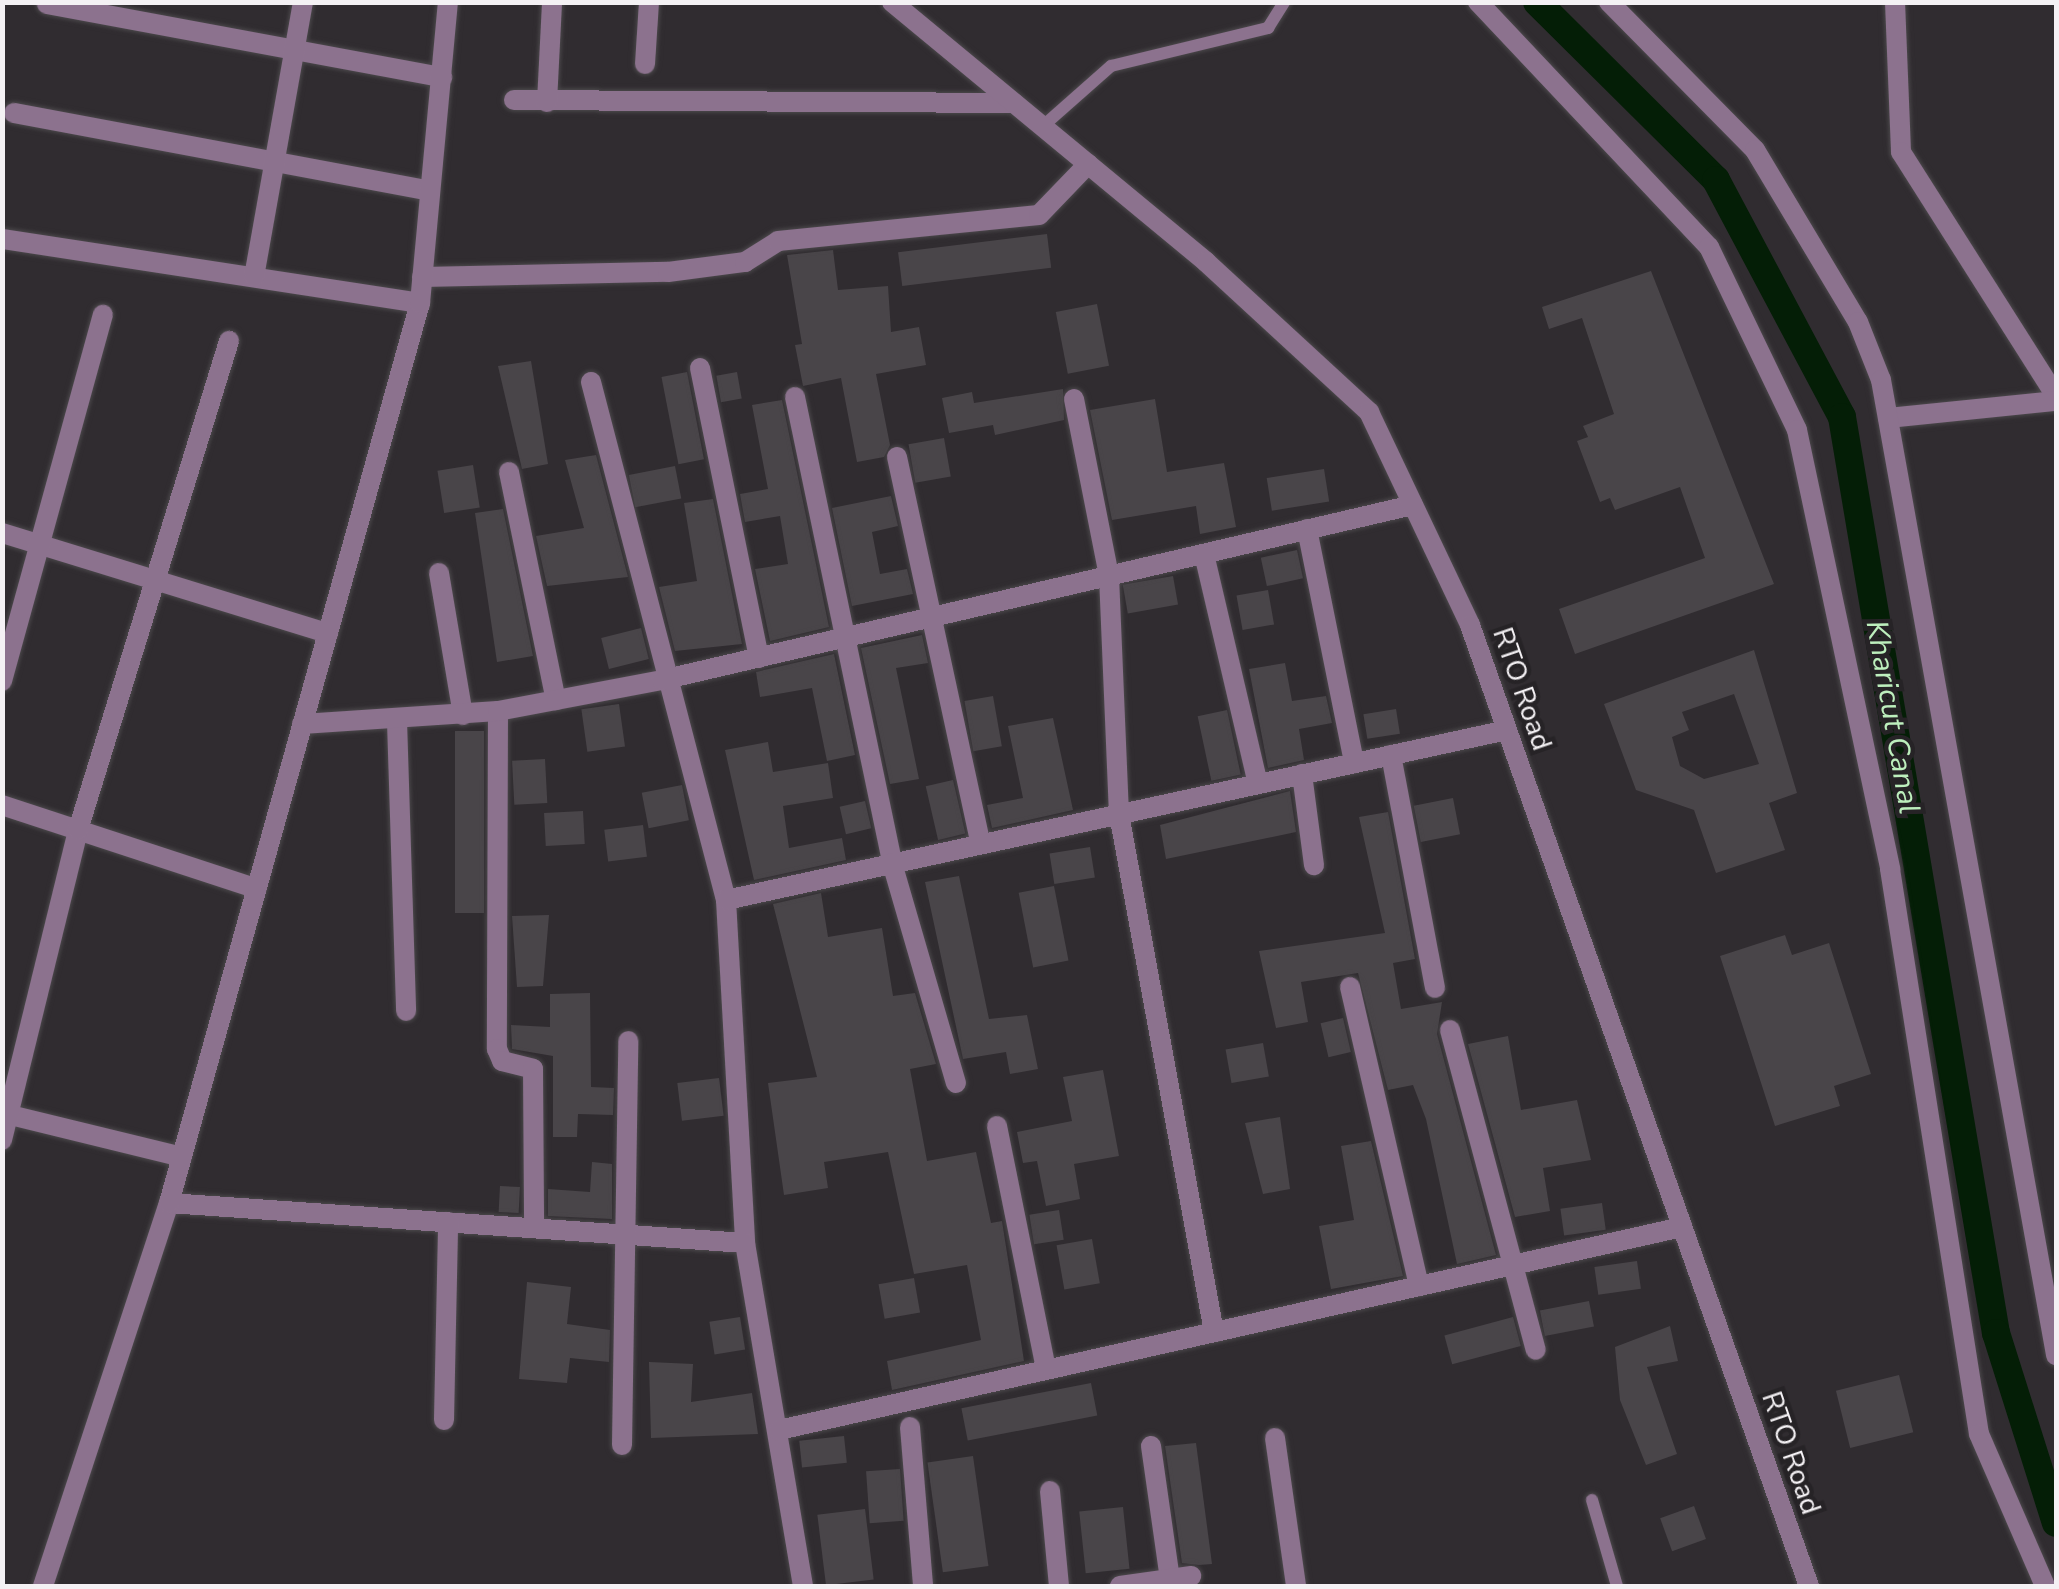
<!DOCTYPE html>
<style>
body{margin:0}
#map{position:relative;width:2059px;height:1589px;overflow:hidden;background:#302c30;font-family:"Nunito Sans",sans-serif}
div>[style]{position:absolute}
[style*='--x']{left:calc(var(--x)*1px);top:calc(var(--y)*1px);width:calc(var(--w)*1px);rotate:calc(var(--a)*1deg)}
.canal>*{height:28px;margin:-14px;padding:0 14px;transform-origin:14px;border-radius:14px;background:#041e06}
.building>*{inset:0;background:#494549;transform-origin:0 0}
.roads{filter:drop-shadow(0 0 2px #4b484b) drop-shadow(0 0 2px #4b484b)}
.service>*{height:12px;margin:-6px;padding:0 6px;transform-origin:6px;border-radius:6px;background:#8c728e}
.minor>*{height:20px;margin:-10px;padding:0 10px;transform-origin:10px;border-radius:10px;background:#8c728e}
.tertiary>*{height:20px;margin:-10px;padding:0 10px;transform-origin:10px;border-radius:10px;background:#8c728e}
span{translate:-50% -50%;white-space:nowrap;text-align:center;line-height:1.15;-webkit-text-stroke:9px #262326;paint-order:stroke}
.street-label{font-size:28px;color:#f4f1f4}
.water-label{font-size:30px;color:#bdefbd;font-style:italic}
.frame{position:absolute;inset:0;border:5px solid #f4f1f4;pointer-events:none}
</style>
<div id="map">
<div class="canal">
<i style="--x:1537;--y:2;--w:252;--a:44.8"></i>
<i style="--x:1716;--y:180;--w:268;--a:62"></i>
<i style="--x:1842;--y:417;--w:929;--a:80.46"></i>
<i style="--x:1996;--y:1333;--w:199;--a:72.5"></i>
</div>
<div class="building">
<i style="left:1047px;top:234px;width:34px;height:150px;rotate:83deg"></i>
<i style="clip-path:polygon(833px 250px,838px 290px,888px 286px,891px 332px,919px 327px,926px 365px,876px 374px,890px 445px,884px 457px,857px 462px,841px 378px,803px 386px,795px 345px,802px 344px,787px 255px)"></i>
<i style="clip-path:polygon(1651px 271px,1774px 584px,1575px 654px,1559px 609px,1705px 558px,1680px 487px,1615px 510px,1610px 498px,1600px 502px,1577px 441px,1588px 437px,1583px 426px,1614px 414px,1582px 318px,1549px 329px,1542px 307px)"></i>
<i style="left:1097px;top:304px;width:63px;height:42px;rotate:79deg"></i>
<i style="clip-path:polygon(531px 361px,548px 464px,522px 469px,498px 366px)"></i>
<i style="left:687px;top:372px;width:89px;height:26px;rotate:79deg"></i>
<i style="left:737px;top:372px;width:27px;height:21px;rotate:80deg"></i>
<i style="clip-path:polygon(1063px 389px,1064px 420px,995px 435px,993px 425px,949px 433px,942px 398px,972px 392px,974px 403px)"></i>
<i style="clip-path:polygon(1155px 399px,1167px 472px,1224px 463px,1236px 527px,1200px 534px,1196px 506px,1112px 520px,1090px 410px)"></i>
<i style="clip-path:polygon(782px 400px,829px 627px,770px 641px,755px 569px,788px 564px,780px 516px,745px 522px,740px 494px,768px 489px,752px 405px)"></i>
<i style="left:944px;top:438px;width:39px;height:36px;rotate:80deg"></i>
<i style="clip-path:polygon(596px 455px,628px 577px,547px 586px,536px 536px,584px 528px,565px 460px)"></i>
<i style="left:473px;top:465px;width:43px;height:36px;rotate:81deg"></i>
<i style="left:675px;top:466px;width:33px;height:47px;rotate:79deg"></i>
<i style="left:1324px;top:469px;width:33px;height:58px;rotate:81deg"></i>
<i style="clip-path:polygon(891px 496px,898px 526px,872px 532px,880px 574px,907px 569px,913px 594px,852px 606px,832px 508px)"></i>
<i style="clip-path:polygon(713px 499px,742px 644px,675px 651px,659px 587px,697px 581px,684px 503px)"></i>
<i style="clip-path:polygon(503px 509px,533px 656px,497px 662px,475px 513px)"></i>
<i style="left:1297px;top:550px;width:29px;height:37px;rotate:78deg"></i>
<i style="left:1173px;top:576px;width:29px;height:51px;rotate:80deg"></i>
<i style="left:1268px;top:590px;width:35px;height:32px;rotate:80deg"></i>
<i style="left:641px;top:628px;width:32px;height:41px;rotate:76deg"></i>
<i style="clip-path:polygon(922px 635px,928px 663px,896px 668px,919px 779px,890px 784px,861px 648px)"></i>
<i style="clip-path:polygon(evenodd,1754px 650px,1797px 793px,1769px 803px,1785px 850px,1716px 873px,1694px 810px,1636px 790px,1604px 704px,1754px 650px,1734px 694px,1759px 764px,1704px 779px,1680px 766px,1672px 737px,1689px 730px,1682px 712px,1734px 694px)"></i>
<i style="clip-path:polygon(834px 654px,855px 755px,827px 761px,812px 688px,760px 697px,756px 672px)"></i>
<i style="clip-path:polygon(1285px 663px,1292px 701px,1326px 696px,1332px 723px,1299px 729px,1304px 760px,1268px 768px,1249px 669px)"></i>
<i style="left:993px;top:696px;width:51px;height:29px;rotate:80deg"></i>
<i style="left:619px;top:704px;width:43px;height:38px;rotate:82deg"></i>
<i style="left:1396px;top:709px;width:25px;height:33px;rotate:81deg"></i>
<i style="left:1227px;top:710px;width:66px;height:30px;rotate:78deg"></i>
<i style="clip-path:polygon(1053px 718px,1073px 810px,992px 828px,987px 805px,1023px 798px,1008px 726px)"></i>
<i style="left:484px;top:731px;width:182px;height:29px;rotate:90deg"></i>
<i style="clip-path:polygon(768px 742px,773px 772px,828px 763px,833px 798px,783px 806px,789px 848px,842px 838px,846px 860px,754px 880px,725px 750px)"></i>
<i style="left:545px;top:759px;width:44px;height:33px;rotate:87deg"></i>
<i style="left:953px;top:780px;width:55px;height:28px;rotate:77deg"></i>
<i style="left:682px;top:785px;width:36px;height:41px;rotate:79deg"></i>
<i style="clip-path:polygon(1290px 791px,1296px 832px,1166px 859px,1160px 825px)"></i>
<i style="left:1453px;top:798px;width:37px;height:40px;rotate:79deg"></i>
<i style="left:865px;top:801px;width:28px;height:26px;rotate:77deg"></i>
<i style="left:583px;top:811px;width:33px;height:39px;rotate:87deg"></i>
<i style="clip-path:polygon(1388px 812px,1415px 959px,1393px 963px,1401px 1009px,1442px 1002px,1437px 1034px,1496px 1255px,1457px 1264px,1426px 1119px,1413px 1085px,1388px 1090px,1358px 973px,1301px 982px,1308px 1022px,1276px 1028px,1259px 951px,1385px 933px,1359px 817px)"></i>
<i style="left:643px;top:825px;width:32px;height:39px;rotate:83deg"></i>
<i style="left:1090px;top:847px;width:31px;height:41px;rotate:81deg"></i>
<i style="clip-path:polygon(959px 876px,989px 1019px,1027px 1015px,1038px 1069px,1010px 1074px,1006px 1052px,963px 1059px,925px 882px)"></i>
<i style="left:1054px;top:886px;width:76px;height:36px;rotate:79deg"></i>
<i style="clip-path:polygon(821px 893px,828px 937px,882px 928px,893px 996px,915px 993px,936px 1064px,910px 1069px,927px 1161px,976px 1152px,991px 1223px,1002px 1221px,1024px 1361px,892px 1390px,887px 1361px,981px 1340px,967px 1265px,914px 1274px,888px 1152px,824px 1162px,828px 1188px,784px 1195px,768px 1083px,817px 1077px,773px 904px)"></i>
<i style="clip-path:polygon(549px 915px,543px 986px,517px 987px,512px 916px)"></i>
<i style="clip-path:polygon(1785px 935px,1792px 955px,1829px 943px,1871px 1074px,1834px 1086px,1840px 1106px,1775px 1126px,1720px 956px)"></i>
<i style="clip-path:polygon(590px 993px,591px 1087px,614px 1088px,613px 1115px,578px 1114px,577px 1137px,553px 1137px,553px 1056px,512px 1049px,511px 1025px,550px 1027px,550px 994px)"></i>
<i style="left:1343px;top:1018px;width:35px;height:23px;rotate:77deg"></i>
<i style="clip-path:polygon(1508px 1036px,1521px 1110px,1577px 1100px,1591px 1160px,1543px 1168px,1550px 1211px,1515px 1217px,1468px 1044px)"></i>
<i style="left:1263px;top:1043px;width:34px;height:38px;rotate:80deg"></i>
<i style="clip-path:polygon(1103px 1070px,1119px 1156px,1074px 1164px,1080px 1199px,1046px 1206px,1037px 1161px,1023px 1163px,1017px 1132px,1072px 1121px,1063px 1077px)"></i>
<i style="left:719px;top:1078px;width:38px;height:42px;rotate:83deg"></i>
<i style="clip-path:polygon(1280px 1117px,1290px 1189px,1263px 1194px,1245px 1123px)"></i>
<i style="clip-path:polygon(1371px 1141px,1403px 1276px,1331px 1289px,1319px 1226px,1354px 1220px,1341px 1146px)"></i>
<i style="clip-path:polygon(592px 1162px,612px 1164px,612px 1219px,548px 1216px,548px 1189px,590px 1192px)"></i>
<i style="left:500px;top:1186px;width:20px;height:26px;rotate:3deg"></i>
<i style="left:1602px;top:1203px;width:27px;height:42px;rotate:82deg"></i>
<i style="left:1059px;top:1210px;width:30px;height:30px;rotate:81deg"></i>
<i style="left:1092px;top:1239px;width:45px;height:36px;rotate:80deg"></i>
<i style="left:1637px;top:1261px;width:28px;height:43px;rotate:82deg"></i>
<i style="left:914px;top:1278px;width:35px;height:36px;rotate:80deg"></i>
<i style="clip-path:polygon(527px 1282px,571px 1287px,567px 1324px,610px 1330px,609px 1362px,570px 1358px,567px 1383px,519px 1379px)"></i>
<i style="left:1589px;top:1301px;width:26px;height:50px;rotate:79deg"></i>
<i style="left:740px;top:1317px;width:33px;height:31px;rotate:81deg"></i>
<i style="left:1513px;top:1317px;width:30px;height:71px;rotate:75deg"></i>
<i style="clip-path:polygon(1670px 1326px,1678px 1361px,1647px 1367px,1677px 1454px,1646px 1465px,1620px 1400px,1615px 1347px)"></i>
<i style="clip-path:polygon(649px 1362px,693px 1364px,691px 1402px,752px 1393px,758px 1434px,651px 1438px)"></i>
<i style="left:1899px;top:1375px;width:59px;height:65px;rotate:76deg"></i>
<i style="left:1091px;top:1383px;width:33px;height:132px;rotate:79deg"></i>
<i style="left:844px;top:1436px;width:27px;height:45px;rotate:84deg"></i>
<i style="clip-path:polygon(1196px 1443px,1212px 1564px,1199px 1565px,1182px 1563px,1165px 1446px)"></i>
<i style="left:973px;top:1456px;width:111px;height:46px;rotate:82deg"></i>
<i style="left:900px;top:1469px;width:52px;height:34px;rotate:86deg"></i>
<i style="left:1694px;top:1506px;width:35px;height:36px;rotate:70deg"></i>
<i style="left:1123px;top:1507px;width:62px;height:44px;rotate:84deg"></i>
<i style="left:865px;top:1509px;width:71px;height:48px;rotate:83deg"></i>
</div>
<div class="roads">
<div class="service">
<i style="--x:1043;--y:126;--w:91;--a:-41.4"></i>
<i style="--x:1111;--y:66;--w:162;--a:-13.6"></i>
<i style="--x:1268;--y:28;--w:31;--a:-58"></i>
<i style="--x:1592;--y:1500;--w:90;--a:73.8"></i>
</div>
<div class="minor">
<i style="--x:1895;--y:2;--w:150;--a:87.7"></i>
<i style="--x:1901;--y:152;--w:289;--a:57.6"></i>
<i style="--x:47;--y:4;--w:402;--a:10.5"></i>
<i style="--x:645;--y:64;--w:62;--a:-86.3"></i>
<i style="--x:514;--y:100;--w:500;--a:0.34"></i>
<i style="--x:547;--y:102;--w:100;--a:-87.1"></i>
<i style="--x:14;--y:113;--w:423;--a:10.6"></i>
<i style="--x:2;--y:239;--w:423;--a:8.7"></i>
<i style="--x:254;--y:277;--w:279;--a:-79.9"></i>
<i style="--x:422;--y:277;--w:246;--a:-1.2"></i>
<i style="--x:668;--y:272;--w:78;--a:-7.4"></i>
<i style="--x:745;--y:262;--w:39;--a:-32"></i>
<i style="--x:778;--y:241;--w:262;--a:-5.7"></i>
<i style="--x:1039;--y:215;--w:71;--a:-46.1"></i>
<i style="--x:700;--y:368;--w:296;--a:78.5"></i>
<i style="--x:591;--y:382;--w:535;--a:75.39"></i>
<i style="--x:726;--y:900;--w:344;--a:86.8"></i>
<i style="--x:745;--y:1243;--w:348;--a:80.4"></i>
<i style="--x:795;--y:397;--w:476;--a:78.2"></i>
<i style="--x:892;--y:863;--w:229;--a:73.8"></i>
<i style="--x:1074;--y:399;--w:180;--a:78.8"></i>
<i style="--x:1109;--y:576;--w:238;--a:87.6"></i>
<i style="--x:1119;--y:814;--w:527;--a:79.61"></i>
<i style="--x:1888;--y:418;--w:169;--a:-5.8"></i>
<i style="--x:897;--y:457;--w:396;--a:77.8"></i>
<i style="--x:509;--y:472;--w:233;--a:78.4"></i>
<i style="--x:1307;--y:529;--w:239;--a:78.6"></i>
<i style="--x:2;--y:533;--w:341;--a:17.1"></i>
<i style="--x:1204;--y:554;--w:236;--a:76.8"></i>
<i style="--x:439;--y:573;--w:144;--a:80.4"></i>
<i style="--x:2;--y:681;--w:380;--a:-74.6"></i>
<i style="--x:498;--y:711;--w:338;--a:90.2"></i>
<i style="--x:497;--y:1049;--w:13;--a:67"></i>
<i style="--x:502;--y:1061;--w:32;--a:14"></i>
<i style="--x:533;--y:1069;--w:159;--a:89.6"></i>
<i style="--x:397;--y:721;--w:290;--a:88.2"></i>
<i style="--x:302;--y:724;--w:196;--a:-3.8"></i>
<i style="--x:498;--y:711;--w:167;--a:-10.7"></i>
<i style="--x:662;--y:680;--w:771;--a:-13.12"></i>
<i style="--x:1391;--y:755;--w:237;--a:79.3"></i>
<i style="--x:1302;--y:774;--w:92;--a:82.5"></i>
<i style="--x:2;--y:805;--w:268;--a:18.2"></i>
<i style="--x:726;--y:900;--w:799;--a:-12.28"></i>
<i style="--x:1350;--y:987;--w:307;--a:77"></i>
<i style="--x:1450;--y:1030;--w:331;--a:75"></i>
<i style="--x:2;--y:1113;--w:185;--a:13.7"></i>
<i style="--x:997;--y:1126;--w:243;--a:78.6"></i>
<i style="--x:2;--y:1140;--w:319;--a:-76.2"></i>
<i style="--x:78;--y:830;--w:512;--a:-72.84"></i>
<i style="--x:169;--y:1203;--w:577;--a:3.97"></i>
<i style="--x:444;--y:1420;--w:198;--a:-88.8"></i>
<i style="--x:910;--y:1427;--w:160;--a:85.3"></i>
<i style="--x:779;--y:1430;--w:926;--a:-12.67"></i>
<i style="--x:1275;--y:1438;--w:149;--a:81.9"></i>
<i style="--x:622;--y:1445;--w:404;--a:-89.1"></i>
<i style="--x:1151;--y:1446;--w:134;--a:81.9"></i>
<i style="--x:1050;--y:1491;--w:95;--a:84.6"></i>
<i style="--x:1120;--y:1586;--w:72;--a:-8"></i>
</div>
<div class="tertiary">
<i style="--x:892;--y:2;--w:408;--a:39.6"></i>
<i style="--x:1206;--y:262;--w:222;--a:42.6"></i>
<i style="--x:1369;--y:412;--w:236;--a:64.6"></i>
<i style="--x:1470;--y:625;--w:1019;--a:70.57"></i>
<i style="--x:1478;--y:2;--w:337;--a:46.7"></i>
<i style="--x:1709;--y:247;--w:203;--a:64.3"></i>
<i style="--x:1797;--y:430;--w:449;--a:78"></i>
<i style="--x:1890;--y:869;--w:572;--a:81.05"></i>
<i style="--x:1979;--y:1434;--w:166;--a:66.5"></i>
<i style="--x:1609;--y:2;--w:208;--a:45.4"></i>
<i style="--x:1755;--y:150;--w:200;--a:59.1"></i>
<i style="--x:1858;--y:322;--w:62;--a:68.4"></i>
<i style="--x:1881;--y:380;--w:991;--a:79.82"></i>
<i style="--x:43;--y:1586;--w:403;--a:-71.8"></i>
<i style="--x:169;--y:1203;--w:934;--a:-74.42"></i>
<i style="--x:420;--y:303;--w:302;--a:-84.7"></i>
</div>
</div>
<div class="street-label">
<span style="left:1522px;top:689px;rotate:71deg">RTO Road</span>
<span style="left:1791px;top:1453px;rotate:71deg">RTO Road</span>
</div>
<div class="water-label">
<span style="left:1892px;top:717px;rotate:80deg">Kharicut Canal</span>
</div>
<div class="frame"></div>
</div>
